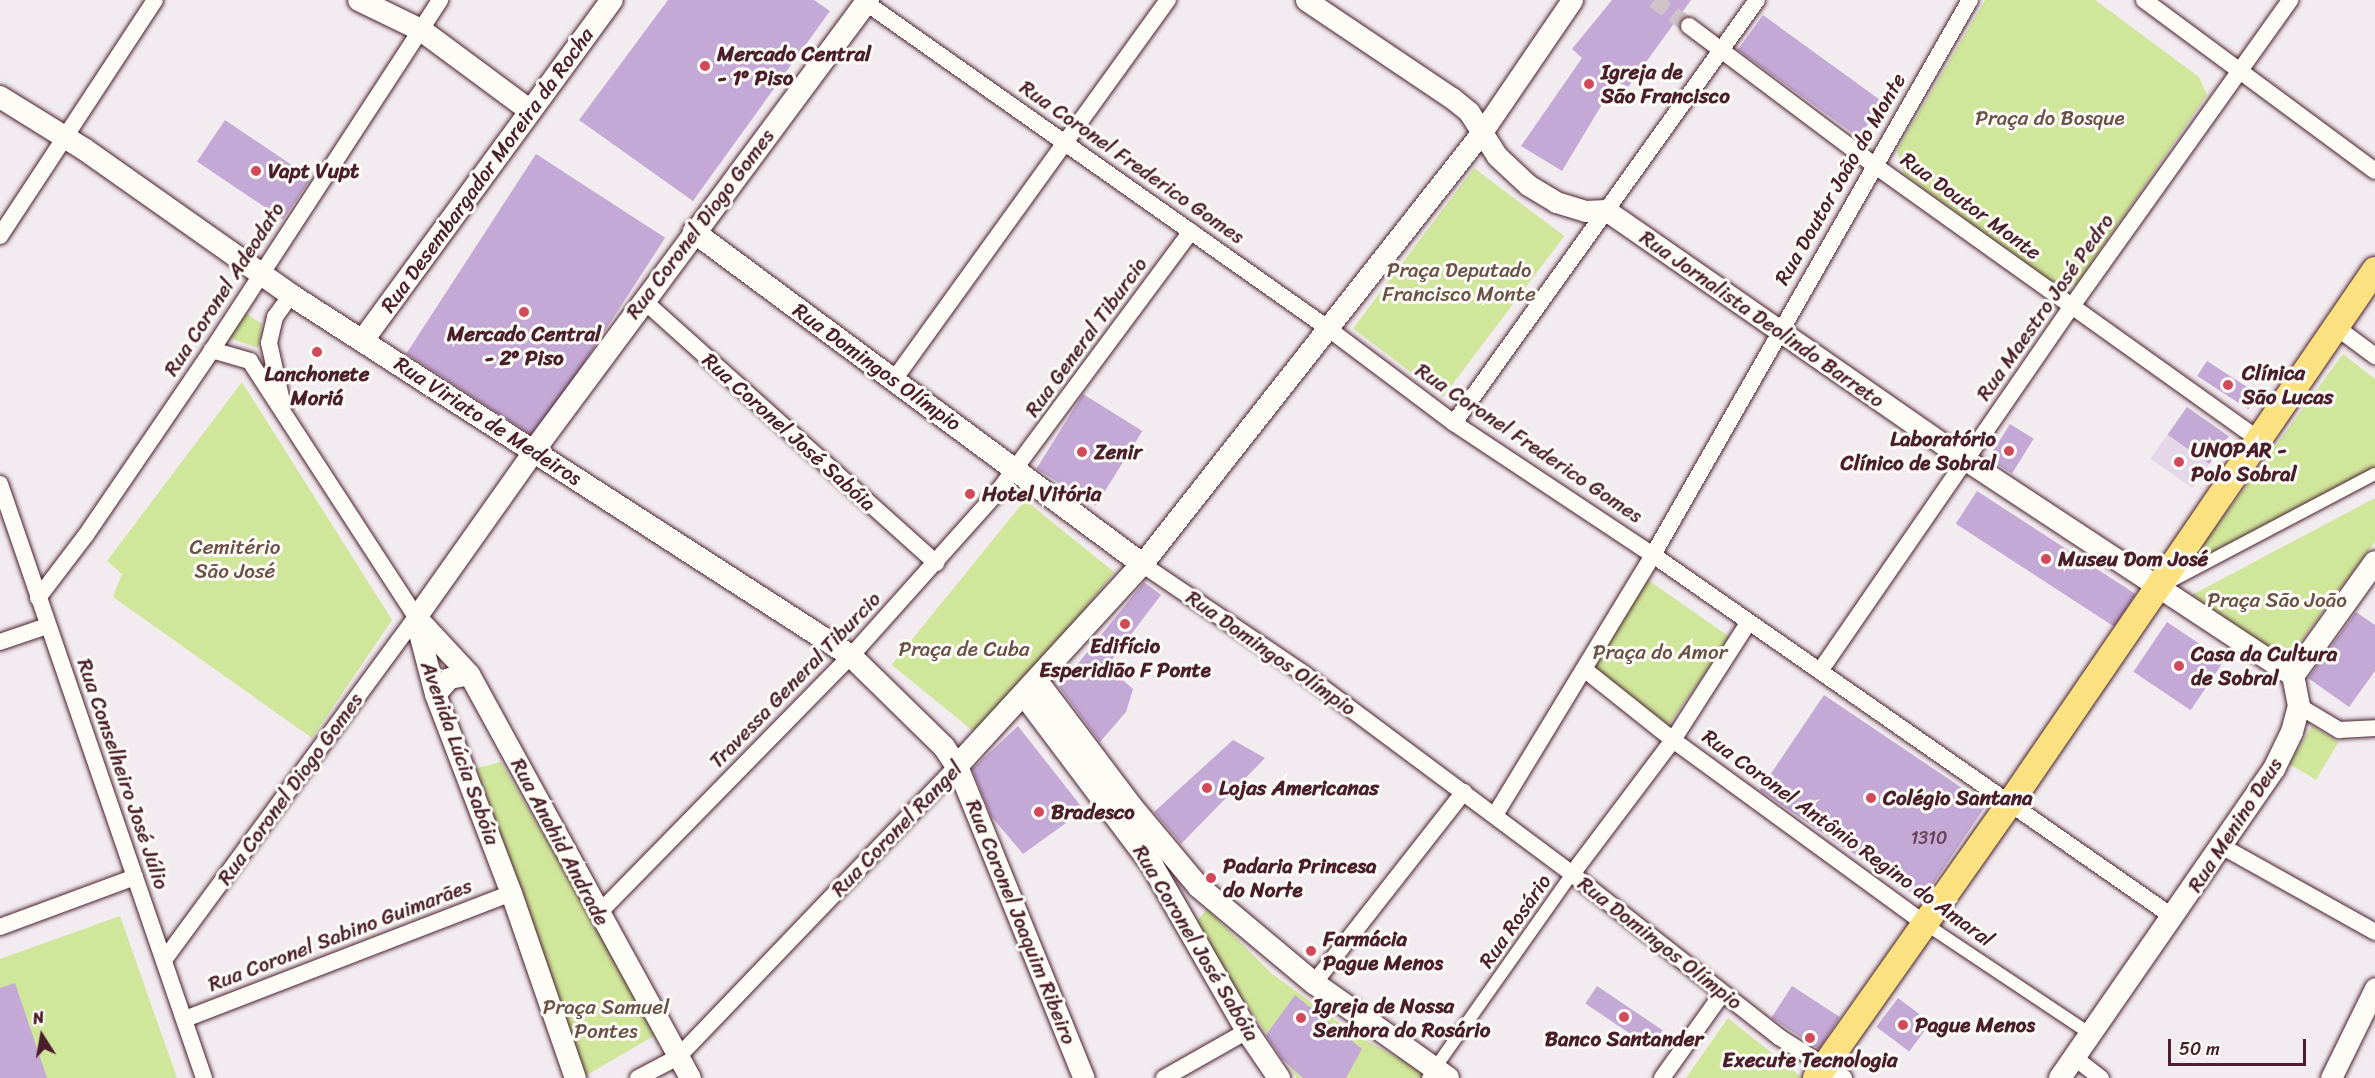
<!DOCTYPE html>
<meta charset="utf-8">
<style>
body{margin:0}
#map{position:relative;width:2375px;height:1078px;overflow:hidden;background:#f2ebf0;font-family:Sriracha,sans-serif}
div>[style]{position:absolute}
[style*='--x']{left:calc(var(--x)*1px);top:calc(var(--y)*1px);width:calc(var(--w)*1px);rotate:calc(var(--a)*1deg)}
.built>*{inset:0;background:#e4d7e8;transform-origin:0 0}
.green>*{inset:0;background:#d0e69b;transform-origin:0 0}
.building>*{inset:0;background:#c4a9d6;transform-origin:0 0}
.minor-tunnel>*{height:16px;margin-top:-8px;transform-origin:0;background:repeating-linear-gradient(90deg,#d0c2c9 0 16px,transparent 0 24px)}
.roads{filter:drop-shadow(0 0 2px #4a1f2b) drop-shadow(0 0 2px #4a1f2b)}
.pedestrian>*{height:12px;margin:-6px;padding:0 6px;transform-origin:6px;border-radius:6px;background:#fdfcf7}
.minor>*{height:16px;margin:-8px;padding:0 8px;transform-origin:8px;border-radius:8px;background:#fdfcf7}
.tertiary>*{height:21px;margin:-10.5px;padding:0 10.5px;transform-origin:10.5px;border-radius:10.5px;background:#fdfcf7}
.secondary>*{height:22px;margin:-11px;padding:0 11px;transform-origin:11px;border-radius:11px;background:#fdfcf7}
.primary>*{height:26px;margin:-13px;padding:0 13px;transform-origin:13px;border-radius:13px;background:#fbe180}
.dots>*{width:16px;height:16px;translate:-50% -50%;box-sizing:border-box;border:3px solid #fdfcf7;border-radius:50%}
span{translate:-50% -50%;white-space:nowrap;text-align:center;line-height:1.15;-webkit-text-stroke:6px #fdfcf7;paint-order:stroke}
.number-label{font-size:18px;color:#684256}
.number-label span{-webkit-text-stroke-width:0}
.poi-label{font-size:21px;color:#4a1f2b;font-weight:700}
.left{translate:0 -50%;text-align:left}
.right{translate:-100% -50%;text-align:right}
.park-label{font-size:21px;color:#6c5147}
.street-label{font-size:21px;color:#4a1f2b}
.north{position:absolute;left:12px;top:1006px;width:60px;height:60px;-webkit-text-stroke:4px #fdfcf7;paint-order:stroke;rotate:349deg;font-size:16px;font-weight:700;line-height:24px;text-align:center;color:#4a1f2b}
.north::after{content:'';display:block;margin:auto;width:21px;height:27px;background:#4a1f2b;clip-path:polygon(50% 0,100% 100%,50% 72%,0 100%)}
.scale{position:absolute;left:2168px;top:1039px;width:138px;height:27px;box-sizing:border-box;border:3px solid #4a1f2b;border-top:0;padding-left:8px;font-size:18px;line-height:21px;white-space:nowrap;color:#4a1f2b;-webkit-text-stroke:4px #fdfcf7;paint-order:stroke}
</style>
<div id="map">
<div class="built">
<i style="left:2167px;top:435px;width:51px;height:29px;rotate:35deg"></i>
</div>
<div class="green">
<i style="clip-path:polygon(1985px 0,2095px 0,2199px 77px,2207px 95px,2076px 285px,2055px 286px,1904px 174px,1897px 150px)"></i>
<i style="left:1474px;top:168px;width:113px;height:201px;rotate:37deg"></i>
<i style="clip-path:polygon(246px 313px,262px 324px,258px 348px,229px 338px)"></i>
<i style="clip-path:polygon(2343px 354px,2375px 379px,2375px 468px,2188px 565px)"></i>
<i style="clip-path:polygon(242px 382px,392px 620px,312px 738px,113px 597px,122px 574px,107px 561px)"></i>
<i style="clip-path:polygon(2375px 498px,2375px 542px,2287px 660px,2192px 595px)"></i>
<i style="left:1025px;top:500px;width:115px;height:212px;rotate:39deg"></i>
<i style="left:1648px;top:580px;width:100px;height:108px;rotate:35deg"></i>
<i style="left:2312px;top:726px;width:31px;height:44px;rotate:31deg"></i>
<i style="clip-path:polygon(501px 762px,659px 1033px,585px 1076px,477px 768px)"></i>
<i style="clip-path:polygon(1207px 909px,1271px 973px,1356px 1035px,1434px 1078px,1297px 1078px,1209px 950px,1197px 921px)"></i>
<i style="clip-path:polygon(120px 916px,177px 1078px,0 1078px,0 959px)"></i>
<i style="clip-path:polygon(1728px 1018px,1793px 1070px,1802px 1078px,1686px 1078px)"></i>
</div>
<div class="building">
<i style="clip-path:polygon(668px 0,814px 0,830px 11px,693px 201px,579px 120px)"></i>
<i style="clip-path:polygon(1612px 0,1691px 0,1628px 87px,1616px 81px,1562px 171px,1521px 146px,1582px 58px,1572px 49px)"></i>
<i style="left:1763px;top:15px;width:149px;height:43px;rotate:36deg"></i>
<i style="left:225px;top:120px;width:104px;height:50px;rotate:34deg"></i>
<i style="left:536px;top:154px;width:154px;height:238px;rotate:33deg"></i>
<i style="left:2207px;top:361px;width:61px;height:18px;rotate:33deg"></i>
<i style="left:1083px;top:394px;width:70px;height:88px;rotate:32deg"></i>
<i style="left:2187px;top:407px;width:51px;height:34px;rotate:35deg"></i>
<i style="left:2010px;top:424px;width:28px;height:41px;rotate:32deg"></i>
<i style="left:1977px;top:491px;width:189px;height:39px;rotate:33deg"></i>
<i style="clip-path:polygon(1144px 582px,1161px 595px,1107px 666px,1133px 689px,1126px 712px,1100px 742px,1059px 687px)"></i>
<i style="clip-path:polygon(2356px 612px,2375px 625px,2375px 671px,2349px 707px,2308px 678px)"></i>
<i style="left:2167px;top:622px;width:69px;height:60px;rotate:34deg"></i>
<i style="left:1824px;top:695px;width:196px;height:115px;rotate:34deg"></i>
<i style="clip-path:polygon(1018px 726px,1084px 810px,1023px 854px,991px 816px,972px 769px)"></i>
<i style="clip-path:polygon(1233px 740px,1265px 758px,1181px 844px,1154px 812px)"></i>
<i style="clip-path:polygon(15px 983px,47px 1078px,0 1078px,0 988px)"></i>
<i style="left:1597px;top:986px;width:79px;height:21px;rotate:34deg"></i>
<i style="left:1792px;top:986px;width:57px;height:38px;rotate:33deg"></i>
<i style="clip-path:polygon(1295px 995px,1362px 1049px,1346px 1078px,1303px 1078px,1283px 1060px,1266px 1035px)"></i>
<i style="left:1898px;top:998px;width:41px;height:36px;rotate:37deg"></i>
</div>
<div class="minor-tunnel">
<i style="--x:1654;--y:0;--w:44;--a:36.6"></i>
</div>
<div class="roads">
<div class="pedestrian">
<i style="--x:2166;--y:584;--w:236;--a:-27.8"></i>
<i style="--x:1924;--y:923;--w:202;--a:33.7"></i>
<i style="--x:1428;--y:1078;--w:250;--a:-54.8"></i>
</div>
<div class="minor">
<i style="--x:862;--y:0;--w:568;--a:35.17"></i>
<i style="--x:1326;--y:327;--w:160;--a:36.9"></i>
<i style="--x:1454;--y:423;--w:239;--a:33.6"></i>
<i style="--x:1653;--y:555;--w:634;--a:34.84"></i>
<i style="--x:2144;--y:0;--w:287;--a:36.5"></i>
<i style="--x:1689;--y:26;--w:231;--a:36.9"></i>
<i style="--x:1874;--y:165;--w:474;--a:35.5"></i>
<i style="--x:0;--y:236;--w:282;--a:-56.7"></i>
<i style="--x:643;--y:300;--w:394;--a:41.9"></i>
<i style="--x:2336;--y:327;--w:49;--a:36.6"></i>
<i style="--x:893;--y:381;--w:470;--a:-54.2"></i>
<i style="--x:283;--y:406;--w:65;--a:-102.5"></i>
<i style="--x:269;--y:343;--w:27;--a:-77"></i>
<i style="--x:275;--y:317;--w:27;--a:-54"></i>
<i style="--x:1454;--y:423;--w:520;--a:-54.39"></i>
<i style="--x:0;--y:484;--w:628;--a:71.05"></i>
<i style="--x:1142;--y:564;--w:191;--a:34.1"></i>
<i style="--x:1300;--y:671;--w:339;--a:36.7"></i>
<i style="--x:1572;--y:874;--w:263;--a:38.2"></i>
<i style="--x:1779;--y:1037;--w:77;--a:32.2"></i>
<i style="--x:38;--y:598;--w:79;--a:-52.7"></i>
<i style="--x:86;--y:535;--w:224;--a:-55.7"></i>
<i style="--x:212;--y:350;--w:418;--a:-56.9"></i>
<i style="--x:0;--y:642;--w:50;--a:-18.8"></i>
<i style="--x:1584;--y:669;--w:114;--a:38.6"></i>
<i style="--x:1673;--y:740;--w:311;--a:36.1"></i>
<i style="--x:1820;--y:671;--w:444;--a:-55.4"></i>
<i style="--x:2072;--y:306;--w:376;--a:-54.5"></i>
<i style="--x:2299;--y:706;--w:47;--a:31"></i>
<i style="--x:2339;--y:730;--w:36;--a:-3"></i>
<i style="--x:1495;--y:815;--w:304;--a:-58.7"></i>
<i style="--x:1653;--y:555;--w:639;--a:-60.27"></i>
<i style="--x:2223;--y:847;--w:174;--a:29.2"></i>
<i style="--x:1572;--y:874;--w:168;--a:-53"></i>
<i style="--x:1673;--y:740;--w:139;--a:-57.3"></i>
<i style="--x:598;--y:914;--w:361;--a:-45.6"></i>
<i style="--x:851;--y:656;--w:217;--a:-48.2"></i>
<i style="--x:996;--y:494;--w:327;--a:-53.4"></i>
<i style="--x:0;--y:927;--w:144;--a:-20.3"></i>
<i style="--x:164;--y:960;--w:426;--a:-53.7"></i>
<i style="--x:416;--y:617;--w:305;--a:-123"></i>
<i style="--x:250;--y:361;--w:40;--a:-164"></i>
<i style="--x:1314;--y:983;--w:243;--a:-51.9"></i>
<i style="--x:185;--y:1019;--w:350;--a:-21.1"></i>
<i style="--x:2075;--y:1058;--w:33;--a:38"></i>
<i style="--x:638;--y:1078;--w:45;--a:-27.7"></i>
<i style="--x:678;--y:1057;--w:403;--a:-46.2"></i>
<i style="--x:1164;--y:1078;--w:95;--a:-29.5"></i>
<i style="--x:1662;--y:1078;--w:103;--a:-54.5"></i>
</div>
<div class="tertiary">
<i style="--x:1306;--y:0;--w:176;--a:33.9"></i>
<i style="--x:1452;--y:98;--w:22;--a:39"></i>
<i style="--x:1469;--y:112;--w:52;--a:57.5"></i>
<i style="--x:1497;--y:156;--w:42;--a:43.1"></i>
<i style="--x:1528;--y:185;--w:33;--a:31"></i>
<i style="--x:1556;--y:202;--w:30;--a:17"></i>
<i style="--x:1585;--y:211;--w:21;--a:-3"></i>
<i style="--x:1606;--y:210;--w:438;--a:34.8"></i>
<i style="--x:1966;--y:460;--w:392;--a:33.4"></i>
<i style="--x:1142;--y:564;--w:550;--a:-51.8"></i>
<i style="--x:1482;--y:132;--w:160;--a:-55.7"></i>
<i style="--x:416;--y:617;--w:78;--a:47.1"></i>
<i style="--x:469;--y:674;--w:460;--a:61.3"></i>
<i style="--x:416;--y:617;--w:206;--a:-54.7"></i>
<i style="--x:416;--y:621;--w:75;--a:75.4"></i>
<i style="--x:435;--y:694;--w:213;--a:69.1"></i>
<i style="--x:511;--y:893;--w:196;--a:70.9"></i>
<i style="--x:435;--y:694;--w:21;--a:-49"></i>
<i style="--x:449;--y:678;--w:20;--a:-11"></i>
<i style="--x:957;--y:766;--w:337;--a:67.9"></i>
<i style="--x:2331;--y:1078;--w:100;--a:-63.9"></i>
</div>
<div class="secondary">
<i style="--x:359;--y:0;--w:69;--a:25.8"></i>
<i style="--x:421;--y:30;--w:134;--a:36.5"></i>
<i style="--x:0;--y:97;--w:99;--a:31.8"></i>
<i style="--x:84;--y:149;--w:253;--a:35.2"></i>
<i style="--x:291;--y:295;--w:666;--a:32.81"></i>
<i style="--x:851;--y:656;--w:130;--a:44.4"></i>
<i style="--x:944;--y:747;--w:23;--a:56"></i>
<i style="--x:957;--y:766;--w:274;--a:-47.5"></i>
<i style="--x:1142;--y:564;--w:558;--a:-143.46"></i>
<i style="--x:363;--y:340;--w:421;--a:-53.8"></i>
<i style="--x:535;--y:449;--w:559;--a:-53.44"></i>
<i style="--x:1037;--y:681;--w:158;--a:53"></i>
<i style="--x:1132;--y:807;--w:104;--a:50.1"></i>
<i style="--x:1199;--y:887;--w:150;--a:39.9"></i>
<i style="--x:1314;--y:983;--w:164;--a:35.3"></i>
<i style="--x:1024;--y:695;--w:213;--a:53"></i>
<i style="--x:1152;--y:865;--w:191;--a:60.2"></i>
<i style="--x:1247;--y:1031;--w:57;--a:55.8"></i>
<i style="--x:2060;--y:1078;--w:376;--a:-55.3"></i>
<i style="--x:2274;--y:769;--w:41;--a:-64.1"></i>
<i style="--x:2292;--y:732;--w:27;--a:-75"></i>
<i style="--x:2299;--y:706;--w:31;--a:-101"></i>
<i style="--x:2293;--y:676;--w:140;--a:-54.3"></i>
</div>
<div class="primary">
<i style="--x:1816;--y:1078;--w:337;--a:-54.8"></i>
<i style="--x:2010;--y:803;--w:646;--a:-55.6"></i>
</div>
</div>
<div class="dots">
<i style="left:705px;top:66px;background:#d1495b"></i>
<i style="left:1589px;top:84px;background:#d1495b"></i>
<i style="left:256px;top:171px;background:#d1495b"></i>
<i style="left:524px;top:312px;background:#d1495b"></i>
<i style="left:317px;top:352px;background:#d1495b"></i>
<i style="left:2228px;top:385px;background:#d1495b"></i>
<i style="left:2009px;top:451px;background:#d1495b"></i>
<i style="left:1082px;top:452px;background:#d1495b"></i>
<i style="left:2179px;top:462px;background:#d1495b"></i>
<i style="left:970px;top:494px;background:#d1495b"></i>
<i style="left:2046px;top:559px;background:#d1495b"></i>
<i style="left:1125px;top:624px;background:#d1495b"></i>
<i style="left:2179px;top:666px;background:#d1495b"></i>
<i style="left:1207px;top:788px;background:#d1495b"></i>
<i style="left:1871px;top:798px;background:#d1495b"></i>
<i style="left:1039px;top:812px;background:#d1495b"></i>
<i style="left:1211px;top:878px;background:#d1495b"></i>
<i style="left:1311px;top:951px;background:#d1495b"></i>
<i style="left:1624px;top:1017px;background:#d1495b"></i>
<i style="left:1301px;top:1018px;background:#d1495b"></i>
<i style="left:1903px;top:1025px;background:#d1495b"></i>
<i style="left:1810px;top:1038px;background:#d1495b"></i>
</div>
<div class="number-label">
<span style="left:1929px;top:838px">1310</span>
</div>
<div class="poi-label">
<span class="left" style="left:717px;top:66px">Mercado Central<br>- 1º Piso</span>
<span class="left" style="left:1601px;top:84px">Igreja de<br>São Francisco</span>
<span class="left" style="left:268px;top:171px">Vapt Vupt</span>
<span style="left:524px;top:346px">Mercado Central<br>- 2º Piso</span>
<span class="left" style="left:2242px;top:385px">Clínica<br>São Lucas</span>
<span style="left:317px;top:386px">Lanchonete<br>Moriá</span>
<span class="right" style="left:1996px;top:451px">Laboratório<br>Clínico de Sobral</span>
<span class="left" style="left:2191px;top:462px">UNOPAR -<br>Polo Sobral</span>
<span class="left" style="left:1094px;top:452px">Zenir</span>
<span class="left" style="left:982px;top:494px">Hotel Vitória</span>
<span class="left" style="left:2058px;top:559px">Museu Dom José</span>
<span style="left:1125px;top:658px">Edifício<br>Esperidião F Ponte</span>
<span class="left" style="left:2191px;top:666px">Casa da Cultura<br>de Sobral</span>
<span class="left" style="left:1219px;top:788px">Lojas Americanas</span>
<span class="left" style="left:1883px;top:798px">Colégio Santana</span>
<span class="left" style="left:1051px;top:812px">Bradesco</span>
<span class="left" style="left:1223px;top:878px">Padaria Princesa<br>do Norte</span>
<span class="left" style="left:1323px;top:951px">Farmácia<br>Pague Menos</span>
<span class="left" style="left:1313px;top:1018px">Igreja de Nossa<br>Senhora do Rosário</span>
<span class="left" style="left:1915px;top:1025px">Pague Menos</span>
<span style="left:1624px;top:1039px">Banco Santander</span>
<span style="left:1810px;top:1060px">Execute Tecnologia</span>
</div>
<div class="park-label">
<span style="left:2050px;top:118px">Praça do Bosque</span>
<span style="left:1459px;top:282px">Praça Deputado<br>Francisco Monte</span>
<span style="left:235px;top:559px">Cemitério<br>São José</span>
<span style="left:2277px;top:600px">Praça São João</span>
<span style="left:964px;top:649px">Praça de Cuba</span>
<span style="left:1660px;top:652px">Praça do Amor</span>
<span style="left:606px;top:1019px">Praça Samuel<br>Pontes</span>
</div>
<div class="street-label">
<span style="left:1132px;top:162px;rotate:35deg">Rua Coronel Frederico Gomes</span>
<span style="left:487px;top:170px;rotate:-54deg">Rua Desembargador Moreira da Rocha</span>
<span style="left:1840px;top:179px;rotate:-60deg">Rua Doutor João do Monte</span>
<span style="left:1971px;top:206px;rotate:36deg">Rua Doutor Monte</span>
<span style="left:700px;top:224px;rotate:-53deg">Rua Coronel Diogo Gomes</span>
<span style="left:224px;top:289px;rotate:-57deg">Rua Coronel Adeodato</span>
<span style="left:2045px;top:307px;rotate:-55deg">Rua Maestro José Pedro</span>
<span style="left:1762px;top:319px;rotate:35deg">Rua Jornalista Deolindo Barreto</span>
<span style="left:1086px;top:337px;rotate:-54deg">Rua General Tiburcio</span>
<span style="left:877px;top:367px;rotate:36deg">Rua Domingos Olímpio</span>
<span style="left:488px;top:421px;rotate:33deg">Rua Viriato de Medeiros</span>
<span style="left:789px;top:432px;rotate:42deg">Rua Coronel José Sabóia</span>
<span style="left:1529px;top:443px;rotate:34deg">Rua Coronel Frederico Gomes</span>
<span style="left:1271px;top:653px;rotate:35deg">Rua Domingos Olímpio</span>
<span style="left:795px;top:680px;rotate:-46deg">Travessa General Tiburcio</span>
<span style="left:460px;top:753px;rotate:70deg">Avenida Lúcia Sabóia</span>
<span style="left:123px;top:774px;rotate:71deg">Rua Conselheiro José Júlio</span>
<span style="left:290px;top:789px;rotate:-54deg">Rua Coronel Diogo Gomes</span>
<span style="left:2235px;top:825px;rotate:-57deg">Rua Menino Deus</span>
<span style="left:897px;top:829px;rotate:-46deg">Rua Coronel Rangel</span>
<span style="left:1848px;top:838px;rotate:36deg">Rua Coronel Antônio Regino do Amaral</span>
<span style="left:560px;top:842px;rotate:62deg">Rua Anahid Andrade</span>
<span style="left:1515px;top:921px;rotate:-55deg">Rua Rosário</span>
<span style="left:1021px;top:922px;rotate:68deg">Rua Coronel Joaquim Ribeiro</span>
<span style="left:340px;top:935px;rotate:-21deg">Rua Coronel Sabino Guimarães</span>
<span style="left:1196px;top:943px;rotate:59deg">Rua Coronel José Sabóia</span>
<span style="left:1660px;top:943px;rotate:38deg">Rua Domingos Olímpio</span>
</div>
<div class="north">N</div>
<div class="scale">50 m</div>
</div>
